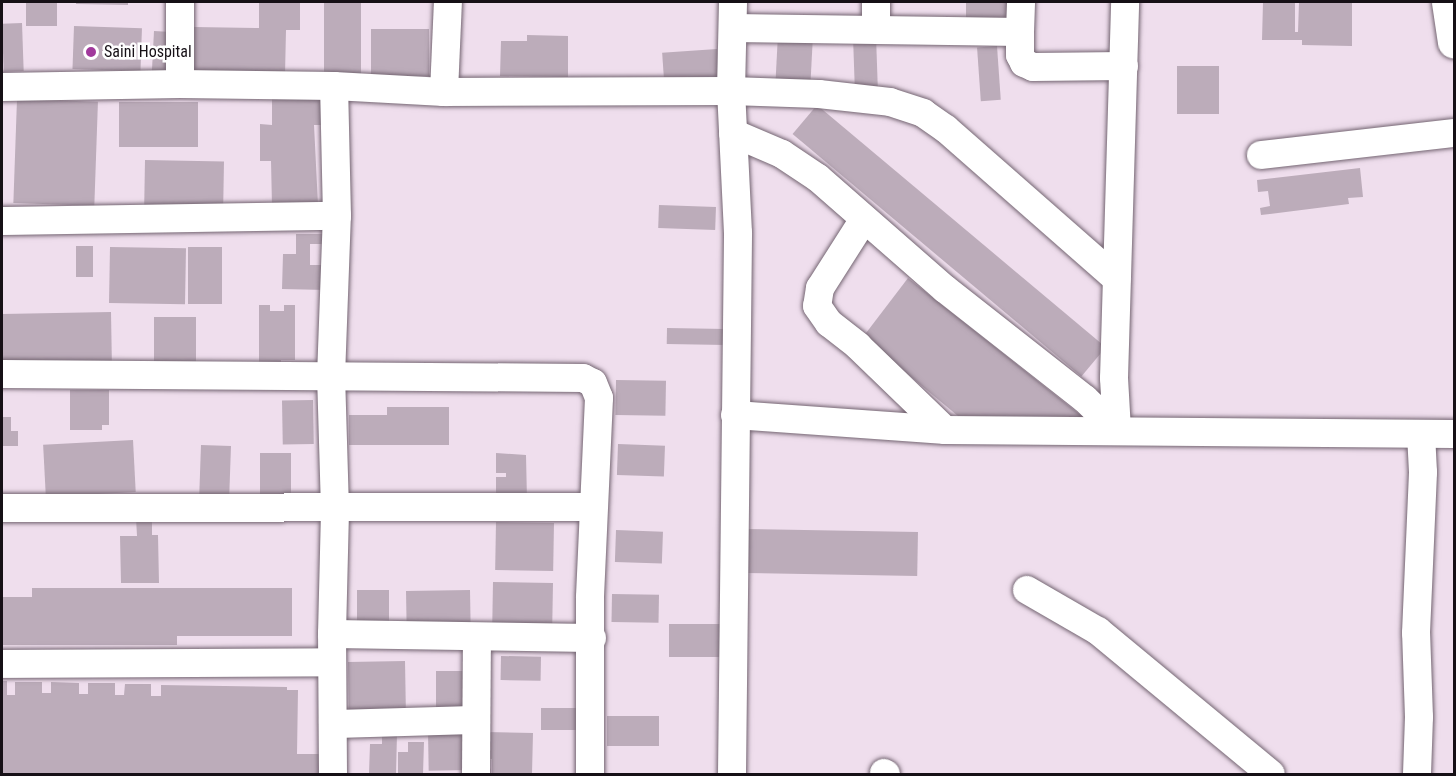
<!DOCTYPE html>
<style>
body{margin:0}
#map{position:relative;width:1456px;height:776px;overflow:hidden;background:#efdeed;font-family:"Roboto Condensed",sans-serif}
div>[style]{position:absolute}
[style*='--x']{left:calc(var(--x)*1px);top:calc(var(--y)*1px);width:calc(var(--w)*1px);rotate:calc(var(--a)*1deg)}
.building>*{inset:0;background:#bcacba;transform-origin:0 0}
.roads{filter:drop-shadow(0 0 2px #746572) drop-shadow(0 0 2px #746572)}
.minor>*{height:28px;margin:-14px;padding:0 14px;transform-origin:14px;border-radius:14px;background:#fff}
.highway>*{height:33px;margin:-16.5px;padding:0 16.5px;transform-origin:16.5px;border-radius:16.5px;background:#fff}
.dots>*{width:16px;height:16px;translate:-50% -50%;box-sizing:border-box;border:3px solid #fff;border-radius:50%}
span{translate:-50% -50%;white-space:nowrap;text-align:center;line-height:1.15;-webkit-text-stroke:5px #fff;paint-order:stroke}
.poi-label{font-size:16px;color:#161016}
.left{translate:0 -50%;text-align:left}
.frame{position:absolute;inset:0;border:3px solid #161016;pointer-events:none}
</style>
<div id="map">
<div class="building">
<i style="left:26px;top:2px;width:31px;height:24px"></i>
<i style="clip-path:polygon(76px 2px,128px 2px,128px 5px,76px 4px)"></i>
<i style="clip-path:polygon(259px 2px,300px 2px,300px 30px,286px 30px,285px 75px,194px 74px,194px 27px,259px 28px)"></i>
<i style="left:324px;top:2px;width:37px;height:74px"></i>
<i style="left:966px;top:2px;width:47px;height:21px"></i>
<i style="clip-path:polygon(1263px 2px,1295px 2px,1295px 32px,1298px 32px,1299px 2px,1352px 2px,1352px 46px,1302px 45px,1302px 40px,1262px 40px)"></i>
<i style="left:22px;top:23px;width:48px;height:20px;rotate:88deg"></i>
<i style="left:74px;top:26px;width:68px;height:43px;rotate:2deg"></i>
<i style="left:371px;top:29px;width:58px;height:47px"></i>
<i style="left:154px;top:31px;width:17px;height:40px;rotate:3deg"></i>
<i style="left:778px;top:34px;width:35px;height:47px;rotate:3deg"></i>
<i style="clip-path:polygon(527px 35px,568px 36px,568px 77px,500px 76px,501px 41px,527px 41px)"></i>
<i style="left:876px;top:36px;width:53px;height:23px;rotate:88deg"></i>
<i style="left:997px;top:46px;width:54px;height:20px;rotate:86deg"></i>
<i style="left:717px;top:49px;width:31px;height:55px;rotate:86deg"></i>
<i style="left:1177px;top:66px;width:42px;height:48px"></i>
<i style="clip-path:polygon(272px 98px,321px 98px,321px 125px,314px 125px,318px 205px,272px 206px,271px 161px,260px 161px,260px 124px,272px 125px)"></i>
<i style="left:17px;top:99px;width:81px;height:104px;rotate:2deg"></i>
<i style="left:119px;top:102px;width:79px;height:45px"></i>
<i style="left:817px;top:105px;width:377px;height:38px;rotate:40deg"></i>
<i style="left:145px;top:160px;width:79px;height:49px;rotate:1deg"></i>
<i style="clip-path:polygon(1360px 168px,1363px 197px,1348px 198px,1349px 204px,1261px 215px,1260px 208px,1270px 206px,1268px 191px,1258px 192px,1257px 180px)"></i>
<i style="left:659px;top:205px;width:57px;height:23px;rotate:2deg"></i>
<i style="clip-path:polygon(296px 234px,326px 234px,326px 244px,310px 244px,310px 265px,326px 265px,326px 290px,282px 289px,283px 254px,296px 254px)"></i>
<i style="left:76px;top:246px;width:17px;height:31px"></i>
<i style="left:110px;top:247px;width:76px;height:56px;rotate:1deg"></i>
<i style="left:188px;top:247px;width:34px;height:57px"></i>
<i style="clip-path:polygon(908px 278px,1083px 417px,958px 416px,863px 337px)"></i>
<i style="clip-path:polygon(259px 305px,270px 305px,270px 311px,284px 311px,284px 305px,295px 305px,295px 360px,281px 360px,281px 365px,259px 365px)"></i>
<i style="left:111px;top:312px;width:51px;height:109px;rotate:89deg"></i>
<i style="left:154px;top:317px;width:42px;height:51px"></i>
<i style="left:667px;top:328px;width:59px;height:16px;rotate:1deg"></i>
<i style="left:616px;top:380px;width:50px;height:35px;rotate:1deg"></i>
<i style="clip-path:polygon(70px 390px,109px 390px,109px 425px,102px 425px,102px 430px,70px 430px)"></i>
<i style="left:313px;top:400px;width:44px;height:31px;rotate:89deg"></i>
<i style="clip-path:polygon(387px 407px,449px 407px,449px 445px,349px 445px,349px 415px,387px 415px)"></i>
<i style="clip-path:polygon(2px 417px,11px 417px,11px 431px,18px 431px,18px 446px,2px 446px)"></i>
<i style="left:133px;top:440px;width:52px;height:90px;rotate:87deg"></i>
<i style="left:618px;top:444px;width:47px;height:31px;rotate:2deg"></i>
<i style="left:201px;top:445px;width:30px;height:50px;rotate:2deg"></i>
<i style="left:260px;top:453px;width:31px;height:43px"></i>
<i style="clip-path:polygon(496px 453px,526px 455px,527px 500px,496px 500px,496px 477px,506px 477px,506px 473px,496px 473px)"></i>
<i style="clip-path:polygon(152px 517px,152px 535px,158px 535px,159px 583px,121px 583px,120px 536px,137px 536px,136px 518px)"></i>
<i style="left:496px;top:522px;width:58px;height:48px;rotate:1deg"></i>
<i style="left:745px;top:529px;width:173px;height:44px;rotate:1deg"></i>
<i style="left:616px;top:530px;width:47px;height:32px;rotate:2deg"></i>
<i style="left:493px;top:582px;width:60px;height:45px;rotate:1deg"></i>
<i style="clip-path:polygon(32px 588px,292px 588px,292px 636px,177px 636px,177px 645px,2px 645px,2px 597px,32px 597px)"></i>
<i style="left:357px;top:590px;width:32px;height:38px"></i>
<i style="left:470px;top:590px;width:42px;height:64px;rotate:89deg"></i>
<i style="left:612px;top:594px;width:47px;height:28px;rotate:1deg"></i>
<i style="left:669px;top:624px;width:53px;height:33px"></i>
<i style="left:501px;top:656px;width:40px;height:24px;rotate:1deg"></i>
<i style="left:405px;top:661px;width:53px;height:57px;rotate:89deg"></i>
<i style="left:436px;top:671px;width:31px;height:44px"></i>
<i style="clip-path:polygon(2px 681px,7px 681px,7px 695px,15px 695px,15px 682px,42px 682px,42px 693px,51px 693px,51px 682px,79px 683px,79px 694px,88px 694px,88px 683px,115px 683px,115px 695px,124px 695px,125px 684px,151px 684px,151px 696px,161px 696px,161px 685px,287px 687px,287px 690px,298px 690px,297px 754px,323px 754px,322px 774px,2px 774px)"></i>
<i style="left:541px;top:708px;width:39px;height:22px"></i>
<i style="left:607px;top:716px;width:52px;height:30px"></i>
<i style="left:468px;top:731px;width:39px;height:40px;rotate:89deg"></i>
<i style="clip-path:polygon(486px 732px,533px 733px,532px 774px,492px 774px,492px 759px,488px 759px)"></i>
<i style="clip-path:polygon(382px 734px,397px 734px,396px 774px,369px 774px,370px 744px,382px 744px)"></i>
<i style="clip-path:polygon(408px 742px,424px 742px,423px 774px,398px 774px,398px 752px,408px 752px)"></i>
</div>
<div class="roads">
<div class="minor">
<i style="--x:180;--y:2;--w:82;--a:90"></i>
<i style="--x:876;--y:2;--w:26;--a:90"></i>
<i style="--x:733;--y:28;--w:287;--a:0.8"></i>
<i style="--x:1020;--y:32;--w:23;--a:90"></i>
<i style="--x:1020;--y:55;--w:9;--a:63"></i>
<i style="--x:1024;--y:63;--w:10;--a:24"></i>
<i style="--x:1033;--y:67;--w:91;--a:-0.6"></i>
<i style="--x:1020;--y:32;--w:30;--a:-88"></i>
<i style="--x:2;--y:87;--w:178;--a:-1"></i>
<i style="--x:180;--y:84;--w:154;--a:0.7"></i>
<i style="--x:334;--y:86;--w:110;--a:3.1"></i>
<i style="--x:444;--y:92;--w:287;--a:-0.2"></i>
<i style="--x:731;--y:91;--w:88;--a:2"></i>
<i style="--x:819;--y:94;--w:71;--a:6.4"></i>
<i style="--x:890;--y:102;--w:35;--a:18"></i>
<i style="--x:923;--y:113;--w:28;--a:35"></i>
<i style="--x:946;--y:129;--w:227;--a:41.3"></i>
<i style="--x:444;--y:92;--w:90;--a:-87.5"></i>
<i style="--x:733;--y:133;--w:53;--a:23.2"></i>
<i style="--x:782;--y:154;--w:43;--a:33.7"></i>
<i style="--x:818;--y:178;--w:169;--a:41.2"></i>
<i style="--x:945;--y:289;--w:178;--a:38.2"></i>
<i style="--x:1085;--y:399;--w:45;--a:44.1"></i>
<i style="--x:1261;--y:155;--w:194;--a:-6.5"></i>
<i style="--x:864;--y:219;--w:82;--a:122.5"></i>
<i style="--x:820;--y:288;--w:18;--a:99"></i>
<i style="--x:817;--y:306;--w:21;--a:55"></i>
<i style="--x:829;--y:323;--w:37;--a:38"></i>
<i style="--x:858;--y:346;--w:121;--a:44"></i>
<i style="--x:2;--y:221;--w:335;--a:-0.9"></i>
<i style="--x:2;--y:374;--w:581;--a:0.39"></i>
<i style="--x:583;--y:378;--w:11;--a:27"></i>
<i style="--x:593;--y:383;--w:16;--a:68"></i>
<i style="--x:599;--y:398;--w:200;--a:92.6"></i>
<i style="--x:590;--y:598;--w:176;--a:90"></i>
<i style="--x:735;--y:415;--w:211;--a:4.1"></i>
<i style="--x:945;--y:430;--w:509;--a:0.45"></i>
<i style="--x:1117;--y:430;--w:52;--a:-93.3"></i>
<i style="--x:1114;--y:378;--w:376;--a:-88.3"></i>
<i style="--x:2;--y:508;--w:591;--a:-0.1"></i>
<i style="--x:1027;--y:590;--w:82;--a:30"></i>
<i style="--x:1098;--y:631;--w:224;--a:39.6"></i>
<i style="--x:332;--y:634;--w:260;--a:0.9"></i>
<i style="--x:2;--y:664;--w:330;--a:-0.3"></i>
<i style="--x:333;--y:724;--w:143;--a:-1.6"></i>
<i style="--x:884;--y:773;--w:2;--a:27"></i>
<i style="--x:333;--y:774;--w:140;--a:-90.4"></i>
<i style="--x:332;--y:634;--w:125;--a:-88.6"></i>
<i style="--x:335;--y:509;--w:132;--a:-91.7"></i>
<i style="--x:331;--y:377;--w:161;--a:-87.9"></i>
<i style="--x:337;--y:216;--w:130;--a:-91.3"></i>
<i style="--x:476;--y:774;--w:136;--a:-89.6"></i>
<i style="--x:732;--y:774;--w:541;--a:-89.36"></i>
<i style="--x:738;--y:233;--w:142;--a:-92.8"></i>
<i style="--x:731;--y:91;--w:89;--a:-88.7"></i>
<i style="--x:1417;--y:774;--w:57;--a:-88"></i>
<i style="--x:1419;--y:717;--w:84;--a:-92"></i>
<i style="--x:1416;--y:633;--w:161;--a:-87.5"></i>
<i style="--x:1423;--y:472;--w:38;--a:-93"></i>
</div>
<div class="highway">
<i style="--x:1448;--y:2;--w:40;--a:81.5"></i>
</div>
</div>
<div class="dots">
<i style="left:91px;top:52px;background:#a1399c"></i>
</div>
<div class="poi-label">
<span class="left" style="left:104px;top:52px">Saini Hospital</span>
</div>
<div class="frame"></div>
</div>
